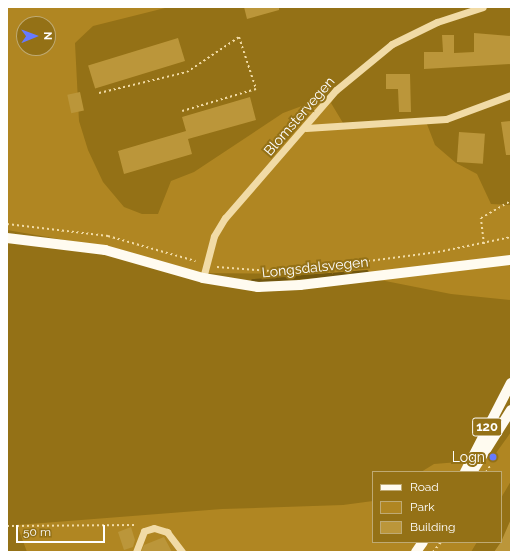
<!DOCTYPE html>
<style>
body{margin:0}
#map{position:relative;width:518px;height:559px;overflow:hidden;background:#947116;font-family:Raleway,sans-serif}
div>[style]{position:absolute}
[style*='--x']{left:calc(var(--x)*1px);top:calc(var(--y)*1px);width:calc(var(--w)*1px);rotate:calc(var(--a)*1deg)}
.green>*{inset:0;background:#b08622}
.stream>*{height:3.5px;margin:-1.75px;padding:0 1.75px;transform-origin:1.75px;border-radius:1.75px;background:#71560e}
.building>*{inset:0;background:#bb963a;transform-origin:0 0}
.path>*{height:2px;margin-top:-1px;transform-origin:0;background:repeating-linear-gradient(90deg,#f1dba6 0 2px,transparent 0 5px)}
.minor>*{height:7px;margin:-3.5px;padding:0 3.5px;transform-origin:3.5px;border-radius:3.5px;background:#f1dba6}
.major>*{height:10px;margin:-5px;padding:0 5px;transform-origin:5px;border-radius:5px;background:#fffbf0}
.dots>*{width:11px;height:11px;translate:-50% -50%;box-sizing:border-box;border:2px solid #947116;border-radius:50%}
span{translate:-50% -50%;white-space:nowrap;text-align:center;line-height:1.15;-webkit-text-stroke:4px #947116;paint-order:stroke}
.shield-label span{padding:1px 3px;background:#947116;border:1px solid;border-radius:3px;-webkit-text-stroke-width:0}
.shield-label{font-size:13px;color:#fff;font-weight:700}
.street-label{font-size:14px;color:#fff}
.poi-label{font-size:14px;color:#fff}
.right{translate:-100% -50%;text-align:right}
.frame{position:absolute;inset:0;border:8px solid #fff;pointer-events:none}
.legend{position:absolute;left:372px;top:471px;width:130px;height:72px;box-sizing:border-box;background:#947116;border:1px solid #bfaa73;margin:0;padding:5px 7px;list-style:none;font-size:12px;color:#fff}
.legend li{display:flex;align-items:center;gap:8px;height:20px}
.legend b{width:20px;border:1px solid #bfaa73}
.north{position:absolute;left:16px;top:16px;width:40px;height:40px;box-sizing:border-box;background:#947116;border:1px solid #bfaa73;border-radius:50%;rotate:89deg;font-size:11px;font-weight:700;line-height:16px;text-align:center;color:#fff}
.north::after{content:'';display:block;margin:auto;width:14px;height:18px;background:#667aff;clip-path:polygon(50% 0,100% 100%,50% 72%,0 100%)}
.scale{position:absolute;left:16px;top:525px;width:89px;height:18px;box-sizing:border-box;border:2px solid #fff;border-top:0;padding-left:5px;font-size:12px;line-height:14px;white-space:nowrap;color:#fff;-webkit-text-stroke:3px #947116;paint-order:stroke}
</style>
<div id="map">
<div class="green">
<i style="clip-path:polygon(evenodd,7px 7px,169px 7px,93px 26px,75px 43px,79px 121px,88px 150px,103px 182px,124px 207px,142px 214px,158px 214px,171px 181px,194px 172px,283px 113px,310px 103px,333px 100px,331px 103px,343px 123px,425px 119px,435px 145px,456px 163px,477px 174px,491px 204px,511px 205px,511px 300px,451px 294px,350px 274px,192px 273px,111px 248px,7px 230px,7px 7px,24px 24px,48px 24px,48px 48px,24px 48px,24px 24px)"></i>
<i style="clip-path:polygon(511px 432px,511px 481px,501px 498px,501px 472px,421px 472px,434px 464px,484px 460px,496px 453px)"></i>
<i style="clip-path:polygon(373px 501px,373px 542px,477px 542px,471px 552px,27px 552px,17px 525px,222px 509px,343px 505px)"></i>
</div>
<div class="stream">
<i style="--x:253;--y:281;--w:114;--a:-4.5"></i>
</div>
<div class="building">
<i style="clip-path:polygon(244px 7px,279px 7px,279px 10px,247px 19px)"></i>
<i style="clip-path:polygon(474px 33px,511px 36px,511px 64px,424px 69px,424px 52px,443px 52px,442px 35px,454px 35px,454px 53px,474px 52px)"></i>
<i style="left:178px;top:38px;width:24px;height:94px;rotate:73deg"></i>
<i style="clip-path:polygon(386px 74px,410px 74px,411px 112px,399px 112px,398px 89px,386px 89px)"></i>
<i style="left:80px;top:92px;width:19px;height:13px;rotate:78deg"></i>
<i style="clip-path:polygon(250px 97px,256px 120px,188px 139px,192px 154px,124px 174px,118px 151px,186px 131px,182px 117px)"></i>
<i style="clip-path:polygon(511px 121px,511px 155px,506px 155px,501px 122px)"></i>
<i style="left:459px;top:132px;width:26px;height:30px;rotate:4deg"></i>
<i style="clip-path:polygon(511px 519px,511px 552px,494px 552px,501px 542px)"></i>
<i style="clip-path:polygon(131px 527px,135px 540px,133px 547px,124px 550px,118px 532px)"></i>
<i style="clip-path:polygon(164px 537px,172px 552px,141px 552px,144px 545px)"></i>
</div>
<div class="path">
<i style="--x:99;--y:93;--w:90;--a:-13.4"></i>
<i style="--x:187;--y:72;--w:63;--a:-33.9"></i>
<i style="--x:239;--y:37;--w:55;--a:71.9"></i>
<i style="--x:256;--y:89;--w:77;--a:163.4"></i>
<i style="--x:7;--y:224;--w:102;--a:6.8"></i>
<i style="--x:108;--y:236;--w:91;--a:16"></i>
<i style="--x:484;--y:244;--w:26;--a:-97"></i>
<i style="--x:481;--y:218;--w:34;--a:-30"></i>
<i style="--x:217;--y:267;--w:67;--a:4.3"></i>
<i style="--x:284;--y:272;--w:155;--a:-7.4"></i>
<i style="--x:438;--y:252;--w:75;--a:-11.6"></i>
<i style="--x:486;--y:472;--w:7;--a:-56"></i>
<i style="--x:7;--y:526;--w:130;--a:-0.4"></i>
<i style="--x:433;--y:552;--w:13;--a:-51"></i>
</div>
<div class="minor">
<i style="--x:306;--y:128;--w:140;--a:-3.7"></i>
<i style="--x:446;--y:119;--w:69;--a:-20.3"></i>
<i style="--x:203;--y:278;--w:43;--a:-75.3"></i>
<i style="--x:214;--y:236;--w:21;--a:-59"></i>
<i style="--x:225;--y:218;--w:169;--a:-49.1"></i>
<i style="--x:336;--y:90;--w:72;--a:-39.4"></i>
<i style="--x:392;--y:44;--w:50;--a:-26.1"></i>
<i style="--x:437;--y:22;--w:48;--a:-18.1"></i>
<i style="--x:136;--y:552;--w:22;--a:-69"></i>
<i style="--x:144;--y:531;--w:10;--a:-17"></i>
<i style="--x:154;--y:528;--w:14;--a:17"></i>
<i style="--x:167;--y:532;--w:25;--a:53"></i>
</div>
<div class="major">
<i style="--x:7;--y:238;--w:99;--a:7"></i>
<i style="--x:105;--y:250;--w:102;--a:15.9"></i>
<i style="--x:203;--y:278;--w:56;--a:9.3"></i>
<i style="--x:258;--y:287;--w:42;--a:-2.7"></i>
<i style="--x:300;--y:285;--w:212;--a:-6.8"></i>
<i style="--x:465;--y:472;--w:100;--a:-62.7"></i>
<i style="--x:472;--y:472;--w:73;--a:-57.8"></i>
<i style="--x:416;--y:552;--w:12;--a:-55"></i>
</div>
<div class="dots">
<i style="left:493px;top:457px;background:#667aff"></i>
</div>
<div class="shield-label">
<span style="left:487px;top:427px">120</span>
</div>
<div class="street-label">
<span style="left:299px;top:116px;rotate:-49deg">Blomstervegen</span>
<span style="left:315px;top:267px;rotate:-6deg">Longsdalsvegen</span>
</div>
<div class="poi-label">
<span class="right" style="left:485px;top:457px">Logn</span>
</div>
<div class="frame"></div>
<ul class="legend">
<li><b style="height:5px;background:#fffbf0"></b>Road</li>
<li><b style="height:11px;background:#b08622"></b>Park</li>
<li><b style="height:11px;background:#bb963a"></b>Building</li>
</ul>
<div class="north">N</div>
<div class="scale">50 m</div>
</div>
